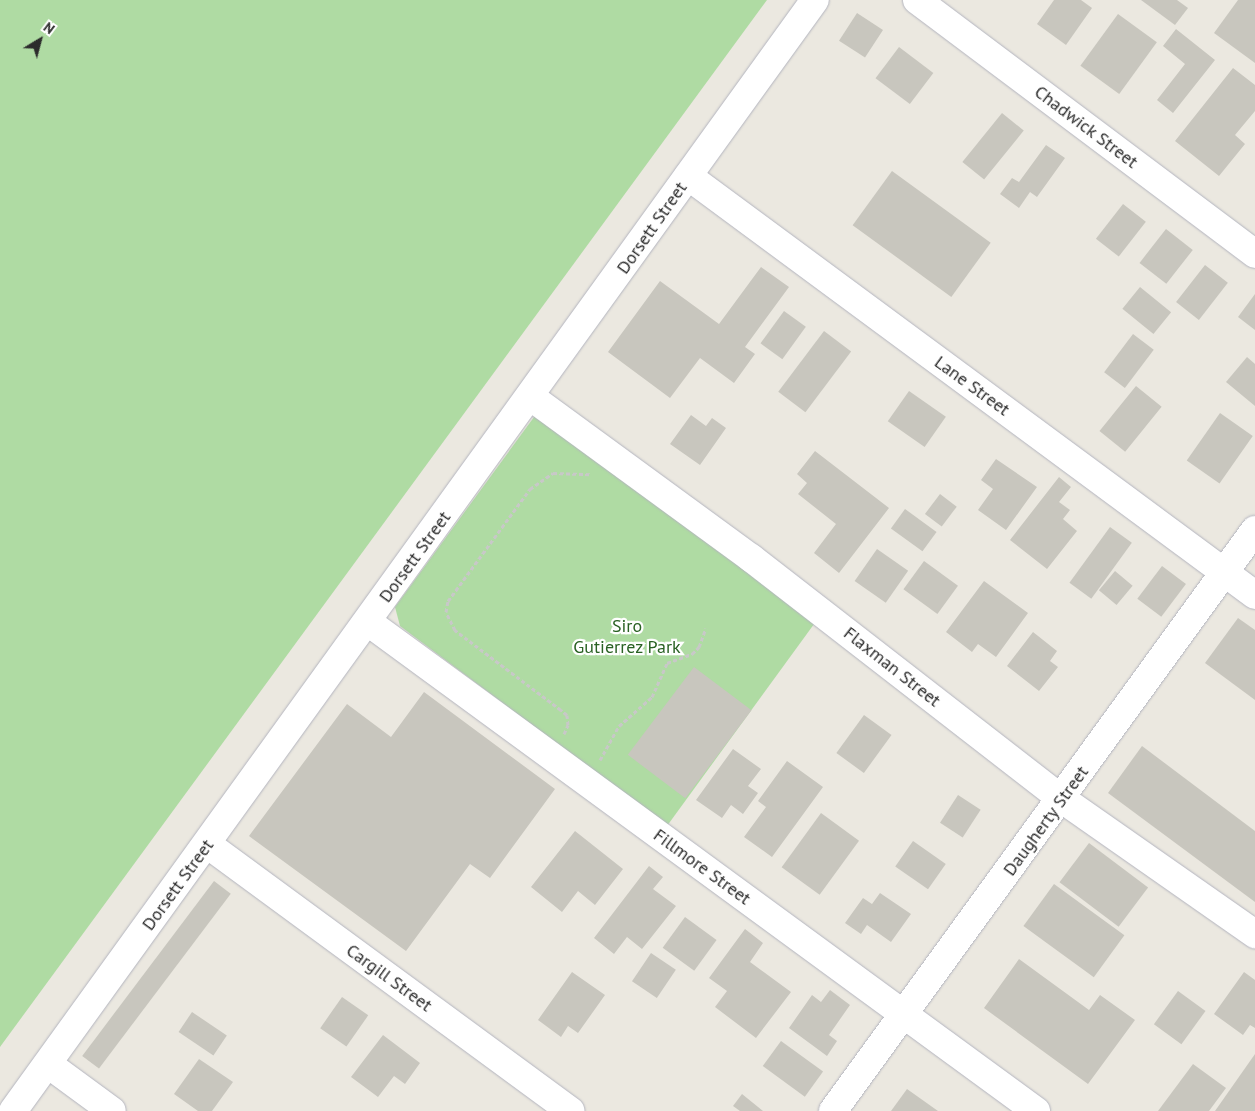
<!DOCTYPE html>
<style>
body{margin:0}
#map{position:relative;width:1255px;height:1111px;overflow:hidden;background:#ebe8e0;font-family:"PT Sans",sans-serif}
div>[style]{position:absolute}
[style*='--x']{left:calc(var(--x)*1px);top:calc(var(--y)*1px);width:calc(var(--w)*1px);rotate:calc(var(--a)*1deg)}
.green>*{inset:0;background:#afdba3}
.building>*{inset:0;background:#c8c6be;transform-origin:0 0}
.path>*{height:3px;margin-top:-1.5px;transform-origin:0;background:repeating-linear-gradient(90deg,#c8c8c8 0 4px,transparent 0 6.5px)}
.roads{filter:drop-shadow(0 0 1px #b3b4be) drop-shadow(0 0 1px #b3b4be)}
.minor>*{height:28px;margin:-14px;padding:0 14px;transform-origin:14px;border-radius:14px;background:#fff}
span{translate:-50% -50%;white-space:nowrap;text-align:center;line-height:1.15;-webkit-text-stroke:4.5px #fff;paint-order:stroke}
.street-label{font-size:18px;color:#2c2c2c}
.park-label{font-size:18px;color:#296123}
.north{position:absolute;left:15px;top:15px;width:50px;height:50px;-webkit-text-stroke:4px #fff;paint-order:stroke;rotate:37deg;font-size:14px;font-weight:700;line-height:20px;text-align:center;color:#2c2c2c}
.north::after{content:'';display:block;margin:auto;width:18px;height:22px;background:#2c2c2c;clip-path:polygon(50% 0,100% 100%,50% 72%,0 100%)}
</style>
<div id="map">
<div class="green">
<i style="clip-path:polygon(0 0,767px 0,0 1047px)"></i>
<i style="clip-path:polygon(537px 413px,817px 620px,667px 826px,400px 626px,395px 607px)"></i>
</div>
<div class="building">
<i style="clip-path:polygon(1054px 0,1081px 0,1092px 8px,1066px 45px,1037px 24px)"></i>
<i style="clip-path:polygon(1141px 0,1177px 0,1188px 8px,1175px 25px)"></i>
<i style="clip-path:polygon(1238px 0,1255px 0,1255px 63px,1214px 33px)"></i>
<i style="left:857px;top:13px;width:31px;height:33px;rotate:33deg"></i>
<i style="left:1118px;top:14px;width:48px;height:64px;rotate:36deg"></i>
<i style="clip-path:polygon(1176px 29px,1215px 60px,1173px 113px,1157px 100px,1185px 64px,1163px 46px)"></i>
<i style="left:899px;top:47px;width:43px;height:39px;rotate:37deg"></i>
<i style="clip-path:polygon(1233px 68px,1255px 85px,1255px 111px,1235px 135px,1245px 144px,1219px 176px,1175px 141px)"></i>
<i style="left:1002px;top:113px;width:28px;height:63px;rotate:39deg"></i>
<i style="clip-path:polygon(1046px 145px,1065px 158px,1037px 197px,1030px 192px,1019px 208px,1000px 194px,1012px 178px,1019px 182px)"></i>
<i style="left:892px;top:171px;width:122px;height:67px;rotate:36deg"></i>
<i style="left:1123px;top:204px;width:29px;height:44px;rotate:38deg"></i>
<i style="left:1166px;top:229px;width:34px;height:43px;rotate:38deg"></i>
<i style="left:1205px;top:265px;width:29px;height:47px;rotate:38deg"></i>
<i style="clip-path:polygon(761px 267px,789px 287px,745px 347px,755px 354px,734px 383px,700px 358px,670px 398px,608px 352px,660px 281px,719px 324px)"></i>
<i style="left:1140px;top:287px;width:40px;height:28px;rotate:39deg"></i>
<i style="clip-path:polygon(1255px 294px,1255px 330px,1238px 317px)"></i>
<i style="left:784px;top:311px;width:27px;height:40px;rotate:36deg"></i>
<i style="left:824px;top:331px;width:34px;height:76px;rotate:37deg"></i>
<i style="left:1133px;top:334px;width:26px;height:48px;rotate:37deg"></i>
<i style="clip-path:polygon(1247px 357px,1255px 364px,1255px 406px,1226px 382px)"></i>
<i style="left:1136px;top:386px;width:33px;height:58px;rotate:39deg"></i>
<i style="left:909px;top:391px;width:45px;height:37px;rotate:35deg"></i>
<i style="left:1220px;top:413px;width:40px;height:58px;rotate:35deg"></i>
<i style="clip-path:polygon(691px 415px,706px 426px,712px 418px,726px 428px,700px 465px,670px 444px)"></i>
<i style="clip-path:polygon(815px 451px,889px 508px,839px 573px,814px 553px,836px 524px,798px 494px,807px 483px,797px 474px)"></i>
<i style="clip-path:polygon(996px 459px,1037px 487px,1006px 530px,978px 510px,993px 489px,981px 480px)"></i>
<i style="clip-path:polygon(1059px 477px,1071px 487px,1059px 502px,1070px 510px,1063px 519px,1077px 531px,1047px 569px,1010px 540px)"></i>
<i style="left:940px;top:494px;width:21px;height:25px;rotate:37deg"></i>
<i style="left:905px;top:509px;width:39px;height:24px;rotate:36deg"></i>
<i style="left:1110px;top:527px;width:27px;height:69px;rotate:36deg"></i>
<i style="left:877px;top:549px;width:38px;height:39px;rotate:35deg"></i>
<i style="left:924px;top:561px;width:42px;height:35px;rotate:36deg"></i>
<i style="left:1162px;top:566px;width:30px;height:41px;rotate:37deg"></i>
<i style="left:1115px;top:571px;width:23px;height:25px;rotate:40deg"></i>
<i style="clip-path:polygon(984px 581px,1028px 613px,996px 657px,978px 644px,972px 652px,946px 632px)"></i>
<i style="clip-path:polygon(1238px 618px,1255px 630px,1255px 700px,1205px 663px)"></i>
<i style="clip-path:polygon(1033px 632px,1057px 651px,1050px 661px,1058px 667px,1039px 691px,1007px 666px)"></i>
<i style="left:694px;top:667px;width:72px;height:110px;rotate:37deg"></i>
<i style="clip-path:polygon(424px 692px,555px 789px,490px 878px,470px 864px,406px 951px,249px 836px,347px 704px,391px 737px)"></i>
<i style="left:864px;top:715px;width:34px;height:47px;rotate:36deg"></i>
<i style="clip-path:polygon(1142px 746px,1255px 831px,1255px 902px,1108px 793px)"></i>
<i style="clip-path:polygon(733px 749px,761px 769px,748px 786px,758px 793px,743px 814px,731px 805px,722px 818px,696px 800px)"></i>
<i style="clip-path:polygon(787px 761px,823px 787px,772px 857px,744px 837px,766px 807px,758px 801px)"></i>
<i style="left:958px;top:795px;width:27px;height:33px;rotate:33deg"></i>
<i style="left:821px;top:813px;width:47px;height:67px;rotate:36deg"></i>
<i style="clip-path:polygon(575px 831px,623px 869px,595px 905px,578px 891px,562px 912px,531px 887px)"></i>
<i style="left:913px;top:841px;width:40px;height:31px;rotate:35deg"></i>
<i style="left:1089px;top:843px;width:74px;height:49px;rotate:37deg"></i>
<i style="clip-path:polygon(649px 866px,663px 877px,653px 889px,676px 906px,642px 949px,627px 937px,614px 954px,594px 938px)"></i>
<i style="left:214px;top:881px;width:21px;height:219px;rotate:37deg"></i>
<i style="left:1054px;top:884px;width:87px;height:52px;rotate:36deg"></i>
<i style="clip-path:polygon(880px 893px,911px 914px,891px 942px,867px 925px,861px 934px,845px 923px,863px 898px,872px 904px)"></i>
<i style="left:685px;top:917px;width:39px;height:38px;rotate:36deg"></i>
<i style="clip-path:polygon(745px 929px,763px 943px,750px 962px,791px 992px,756px 1038px,715px 1007px,727px 991px,709px 978px)"></i>
<i style="left:651px;top:953px;width:30px;height:34px;rotate:34deg"></i>
<i style="clip-path:polygon(1019px 959px,1089px 1010px,1100px 995px,1135px 1020px,1088px 1084px,984px 1008px)"></i>
<i style="clip-path:polygon(572px 972px,605px 995px,578px 1033px,568px 1026px,561px 1037px,538px 1020px)"></i>
<i style="clip-path:polygon(1244px 972px,1255px 980px,1255px 1028px,1250px 1025px,1243px 1035px,1214px 1014px)"></i>
<i style="clip-path:polygon(830px 990px,850px 1005px,829px 1035px,837px 1041px,827px 1056px,789px 1028px,812px 995px,821px 1002px)"></i>
<i style="left:1178px;top:991px;width:34px;height:41px;rotate:36deg"></i>
<i style="left:342px;top:997px;width:32px;height:38px;rotate:35deg"></i>
<i style="left:192px;top:1012px;width:42px;height:24px;rotate:34deg"></i>
<i style="clip-path:polygon(383px 1035px,420px 1063px,405px 1084px,394px 1076px,378px 1097px,351px 1077px)"></i>
<i style="left:781px;top:1041px;width:52px;height:31px;rotate:36deg"></i>
<i style="clip-path:polygon(1255px 1054px,1255px 1111px,1215px 1111px)"></i>
<i style="clip-path:polygon(199px 1059px,233px 1082px,212px 1111px,198px 1111px,174px 1094px)"></i>
<i style="clip-path:polygon(1193px 1064px,1226px 1088px,1209px 1111px,1158px 1111px)"></i>
<i style="clip-path:polygon(907px 1089px,938px 1111px,891px 1111px)"></i>
<i style="clip-path:polygon(742px 1094px,763px 1111px,740px 1111px,733px 1106px)"></i>
</div>
<div class="path">
<i style="--x:564;--y:734;--w:10;--a:-66"></i>
<i style="--x:568;--y:725;--w:10;--a:-96"></i>
<i style="--x:567;--y:715;--w:8;--a:-140"></i>
<i style="--x:561;--y:710;--w:133;--a:-143"></i>
<i style="--x:455;--y:630;--w:20;--a:-117"></i>
<i style="--x:446;--y:612;--w:11;--a:-80"></i>
<i style="--x:448;--y:601;--w:139;--a:-53.8"></i>
<i style="--x:530;--y:489;--w:28;--a:-35"></i>
<i style="--x:553;--y:473;--w:37;--a:2"></i>
<i style="--x:600;--y:760;--w:39;--a:-61"></i>
<i style="--x:619;--y:726;--w:44;--a:-41.3"></i>
<i style="--x:652;--y:697;--w:37;--a:-66"></i>
<i style="--x:667;--y:663;--w:27;--a:-20"></i>
<i style="--x:692;--y:654;--w:10;--a:-45"></i>
<i style="--x:699;--y:647;--w:20;--a:-70"></i>
</div>
<div class="roads">
<div class="minor">
<i style="--x:917;--y:0;--w:423;--a:36.9"></i>
<i style="--x:688;--y:176;--w:705;--a:36.46"></i>
<i style="--x:531;--y:397;--w:273;--a:36.2"></i>
<i style="--x:751;--y:558;--w:393;--a:37.8"></i>
<i style="--x:1062;--y:799;--w:236;--a:35"></i>
<i style="--x:368;--y:622;--w:828;--a:36.21"></i>
<i style="--x:207;--y:844;--w:451;--a:36.3"></i>
<i style="--x:48;--y:1064;--w:79;--a:36.3"></i>
<i style="--x:13;--y:1111;--w:1370;--a:-54.18"></i>
<i style="--x:833;--y:1111;--w:718;--a:-54.01"></i>
</div>
</div>
<div class="street-label">
<span style="left:1086px;top:127px;rotate:37deg">Chadwick Street</span>
<span style="left:652px;top:228px;rotate:-55deg">Dorsett Street</span>
<span style="left:972px;top:386px;rotate:36deg">Lane Street</span>
<span style="left:415px;top:557px;rotate:-54deg">Dorsett Street</span>
<span style="left:892px;top:667px;rotate:38deg">Flaxman Street</span>
<span style="left:1046px;top:821px;rotate:-54deg">Daugherty Street</span>
<span style="left:702px;top:867px;rotate:36deg">Fillmore Street</span>
<span style="left:178px;top:885px;rotate:-54deg">Dorsett Street</span>
<span style="left:389px;top:978px;rotate:36deg">Cargill Street</span>
</div>
<div class="park-label">
<span style="left:627px;top:637px">Siro<br>Gutierrez Park</span>
</div>
<div class="north">N</div>
</div>
